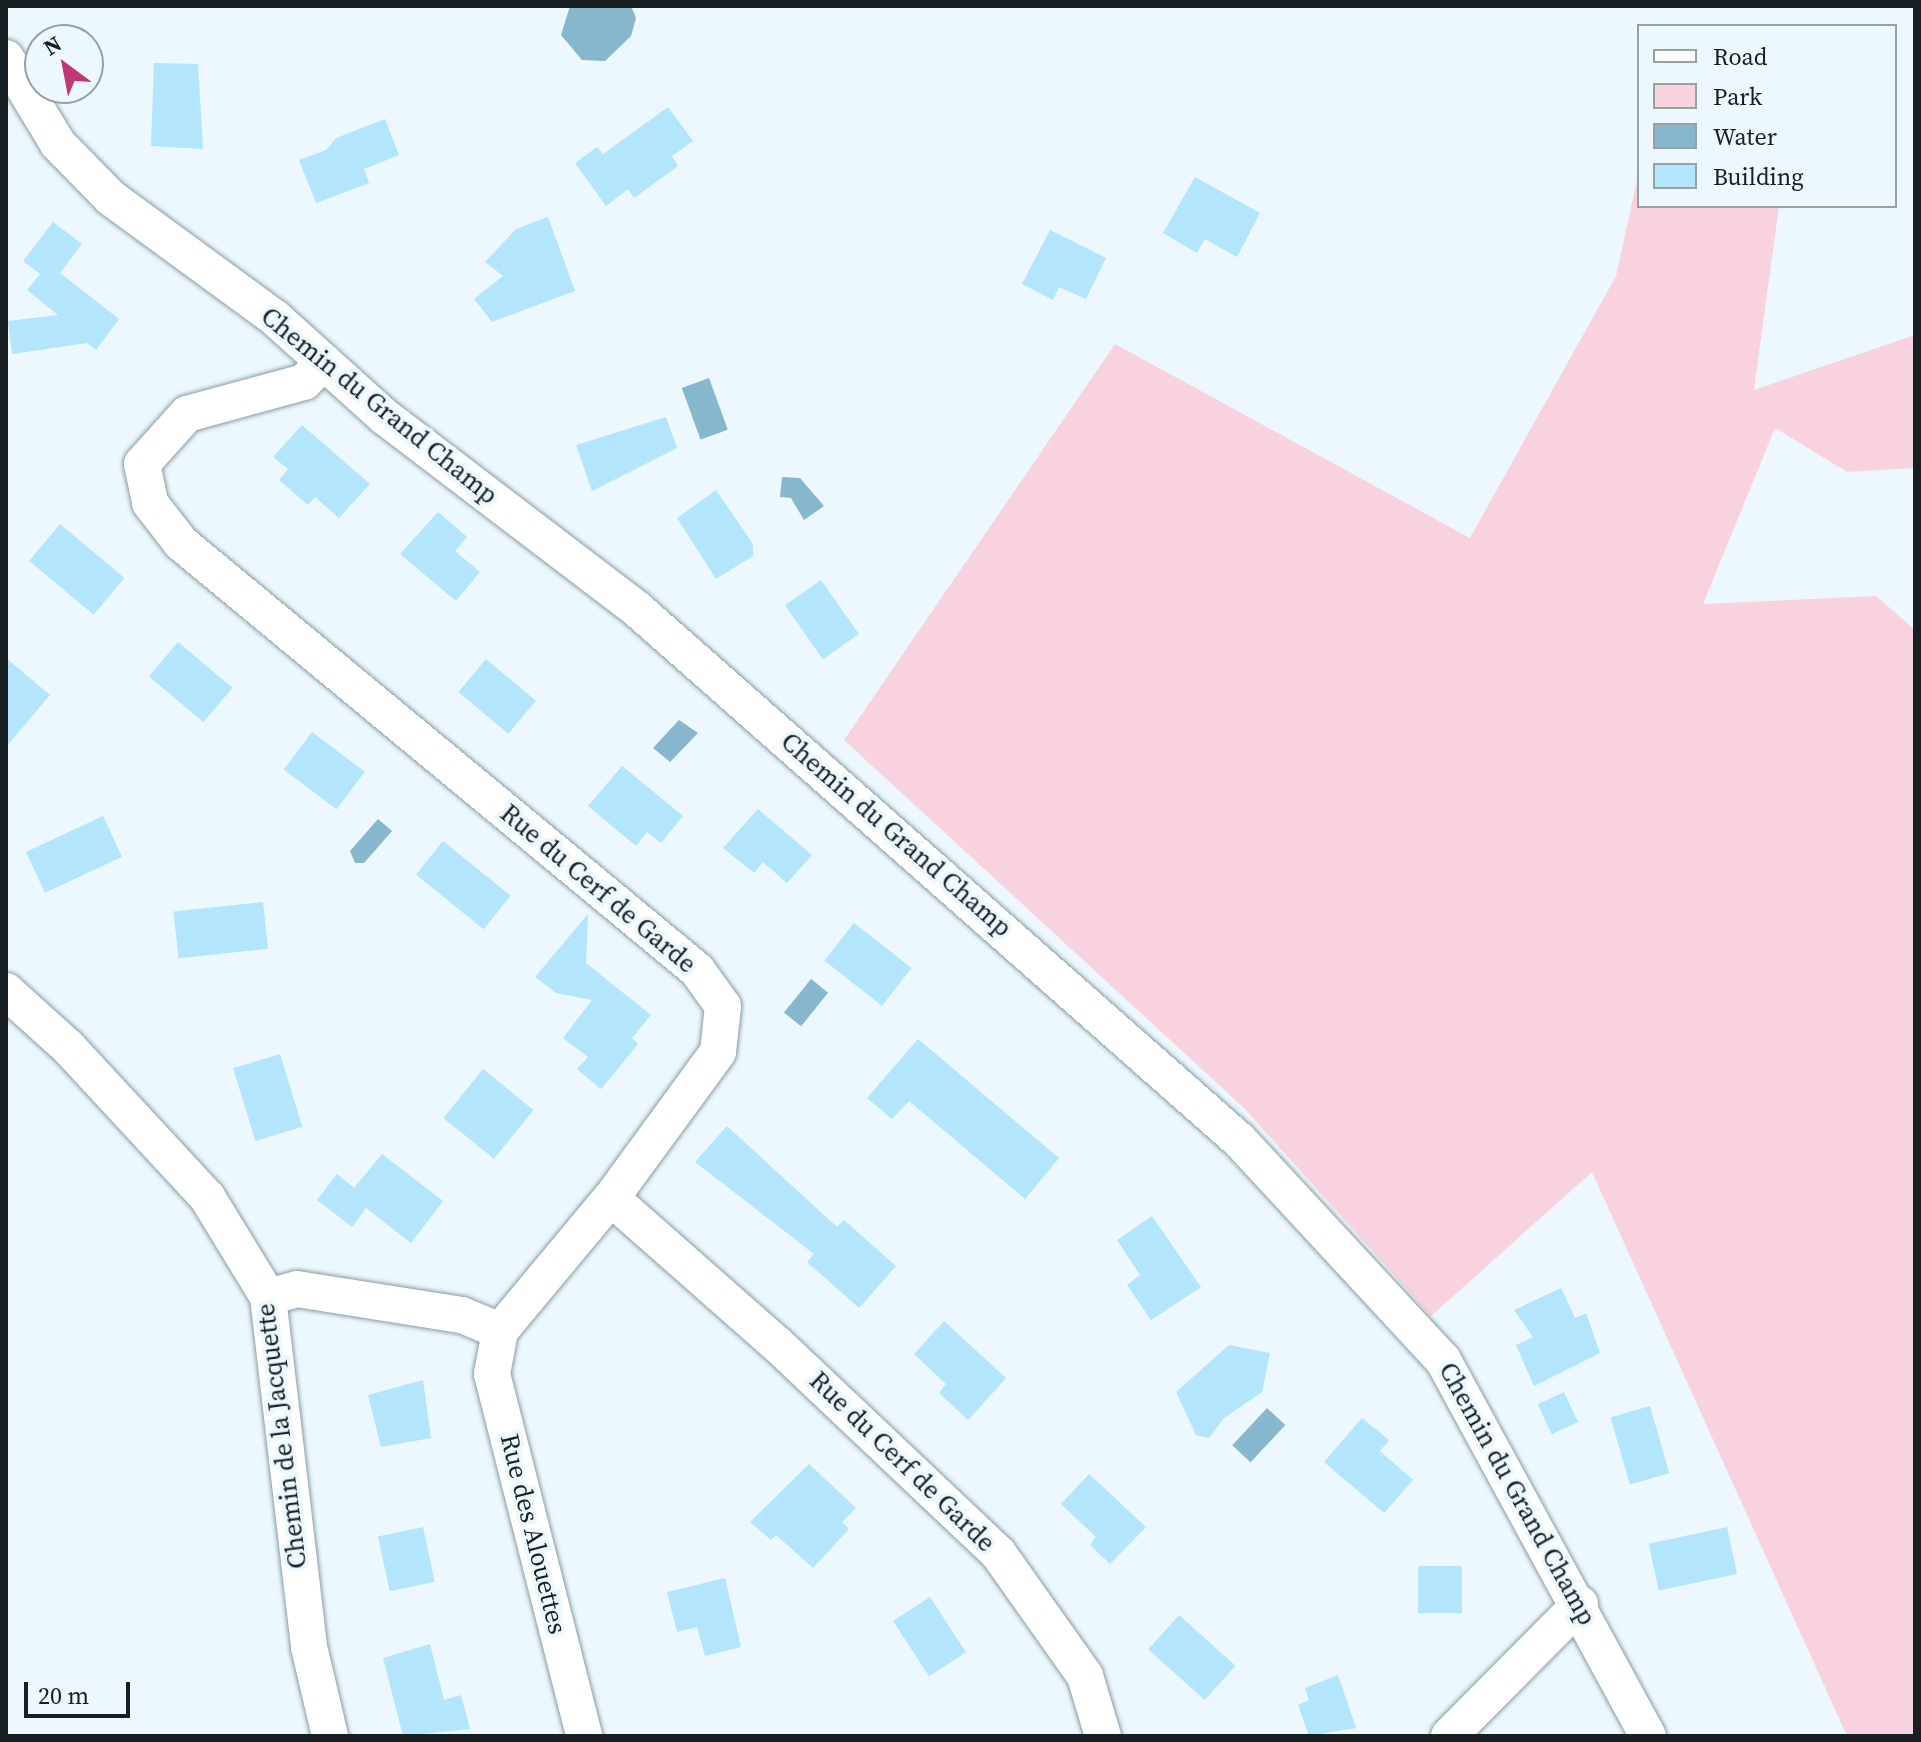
<!DOCTYPE html>
<style>
body{margin:0}
#map{position:relative;width:1921px;height:1742px;overflow:hidden;background:#ecf8fe;font-family:"Source Serif 4",serif}
div>[style]{position:absolute}
[style*='--x']{left:calc(var(--x)*1px);top:calc(var(--y)*1px);width:calc(var(--w)*1px);rotate:calc(var(--a)*1deg)}
.green>*{inset:0;background:#f8d3df}
.water>*{inset:0;background:#86b7cd;transform-origin:0 0}
.building>*{inset:0;background:#b3e5fc;transform-origin:0 0}
.roads{filter:drop-shadow(0 0 2px #889ca5) drop-shadow(0 0 2px #889ca5)}
.minor>*{height:36px;margin:-18px;padding:0 18px;transform-origin:18px;border-radius:18px;background:#fff}
span{translate:-50% -50%;white-space:nowrap;text-align:center;line-height:1.15;-webkit-text-stroke:8px #ecf8fe;paint-order:stroke}
.street-label{font-size:26px;color:#171f23}
.frame{position:absolute;inset:0;border:8px solid #171f23;pointer-events:none}
.legend{position:absolute;left:1637px;top:24px;width:260px;height:184px;box-sizing:border-box;background:#ecf8fe;border:2px solid #97a1a6;margin:0;padding:10px 14px;list-style:none;font-size:24px;color:#171f23}
.legend li{display:flex;align-items:center;gap:16px;height:40px}
.legend b{width:40px;border:2px solid #97a1a6}
.north{position:absolute;left:24px;top:24px;width:80px;height:80px;box-sizing:border-box;background:#ecf8fe;border:2px solid #97a1a6;border-radius:50%;rotate:328deg;font-size:22px;font-weight:700;line-height:32px;text-align:center;color:#171f23}
.north::after{content:'';display:block;margin:auto;width:28px;height:36px;background:#be3776;clip-path:polygon(50% 0,100% 100%,50% 72%,0 100%)}
.scale{position:absolute;left:24px;top:1682px;width:106px;height:36px;box-sizing:border-box;border:4px solid #171f23;border-top:0;padding-left:10px;font-size:24px;line-height:28px;white-space:nowrap;color:#171f23;-webkit-text-stroke:6px #ecf8fe;paint-order:stroke}
</style>
<div id="map">
<div class="green">
<i style="clip-path:polygon(1639px 171px,1639px 206px,1779px 206px,1754px 390px,1915px 335px,1915px 468px,1847px 472px,1775px 428px,1703px 604px,1876px 596px,1915px 630px,1915px 1736px,1847px 1736px,1592px 1172px,1431px 1316px,1244px 1108px,844px 740px,1115px 344px,1470px 538px,1616px 276px)"></i>
</div>
<div class="water">
<i style="clip-path:polygon(570px 6px,631px 6px,636px 18px,631px 36px,605px 61px,582px 60px,561px 35px)"></i>
<i style="left:709px;top:378px;width:55px;height:29px;rotate:70deg"></i>
<i style="clip-path:polygon(782px 477px,800px 478px,824px 506px,804px 520px,791px 498px,780px 497px)"></i>
<i style="clip-path:polygon(679px 720px,698px 733px,670px 762px,653px 748px)"></i>
<i style="clip-path:polygon(378px 819px,392px 831px,364px 863px,355px 863px,350px 851px)"></i>
<i style="left:811px;top:979px;width:22px;height:43px;rotate:39deg"></i>
<i style="left:1267px;top:1408px;width:25px;height:51px;rotate:43deg"></i>
</div>
<div class="building">
<i style="clip-path:polygon(154px 63px,198px 64px,203px 149px,151px 146px)"></i>
<i style="clip-path:polygon(668px 107px,693px 141px,672px 156px,678px 166px,634px 198px,628px 189px,606px 206px,575px 163px,597px 147px,603px 154px)"></i>
<i style="clip-path:polygon(385px 119px,399px 155px,364px 169px,369px 183px,316px 203px,299px 160px,326px 150px,336px 138px)"></i>
<i style="clip-path:polygon(1195px 177px,1260px 213px,1237px 257px,1205px 239px,1197px 253px,1163px 233px)"></i>
<i style="clip-path:polygon(548px 217px,575px 291px,492px 322px,474px 299px,503px 276px,485px 262px,516px 229px)"></i>
<i style="clip-path:polygon(53px 222px,82px 244px,60px 273px,119px 319px,96px 350px,87px 343px,12px 354px,8px 321px,58px 315px,27px 290px,40px 274px,23px 261px)"></i>
<i style="clip-path:polygon(1050px 230px,1106px 258px,1086px 299px,1059px 287px,1053px 300px,1022px 284px)"></i>
<i style="clip-path:polygon(666px 417px,677px 448px,592px 491px,576px 445px)"></i>
<i style="clip-path:polygon(302px 425px,370px 484px,339px 518px,315px 497px,308px 505px,279px 480px,288px 469px,273px 457px)"></i>
<i style="clip-path:polygon(716px 490px,753px 544px,753px 556px,716px 579px,677px 518px)"></i>
<i style="clip-path:polygon(438px 512px,467px 537px,455px 551px,480px 572px,456px 601px,400px 554px)"></i>
<i style="left:60px;top:524px;width:84px;height:48px;rotate:40deg"></i>
<i style="left:821px;top:580px;width:66px;height:44px;rotate:55deg"></i>
<i style="left:178px;top:642px;width:71px;height:45px;rotate:40deg"></i>
<i style="clip-path:polygon(6px 658px,50px 695px,6px 747px)"></i>
<i style="left:486px;top:659px;width:65px;height:43px;rotate:40deg"></i>
<i style="left:312px;top:732px;width:66px;height:47px;rotate:37deg"></i>
<i style="clip-path:polygon(622px 766px,683px 816px,661px 843px,647px 832px,636px 846px,588px 806px)"></i>
<i style="clip-path:polygon(758px 809px,812px 855px,787px 883px,763px 862px,754px 873px,723px 848px)"></i>
<i style="left:103px;top:816px;width:45px;height:85px;rotate:65deg"></i>
<i style="left:443px;top:841px;width:87px;height:43px;rotate:39deg"></i>
<i style="left:263px;top:902px;width:47px;height:90px;rotate:84deg"></i>
<i style="clip-path:polygon(588px 914px,586px 963px,651px 1015px,632px 1038px,638px 1044px,601px 1089px,577px 1069px,588px 1057px,563px 1038px,592px 1000px,556px 993px,535px 977px)"></i>
<i style="left:854px;top:923px;width:73px;height:48px;rotate:38deg"></i>
<i style="clip-path:polygon(918px 1039px,1059px 1158px,1025px 1199px,909px 1101px,892px 1119px,867px 1098px)"></i>
<i style="left:280px;top:1054px;width:76px;height:49px;rotate:73deg"></i>
<i style="left:483px;top:1069px;width:65px;height:63px;rotate:39deg"></i>
<i style="clip-path:polygon(727px 1126px,837px 1227px,844px 1220px,896px 1266px,859px 1308px,807px 1262px,814px 1254px,695px 1162px)"></i>
<i style="clip-path:polygon(382px 1154px,443px 1201px,411px 1243px,366px 1208px,352px 1227px,317px 1200px,337px 1174px,354px 1188px)"></i>
<i style="clip-path:polygon(1152px 1216px,1201px 1287px,1151px 1320px,1127px 1285px,1140px 1275px,1117px 1240px)"></i>
<i style="clip-path:polygon(1561px 1288px,1575px 1318px,1586px 1313px,1600px 1353px,1534px 1386px,1516px 1345px,1533px 1337px,1514px 1310px)"></i>
<i style="clip-path:polygon(944px 1321px,1006px 1378px,968px 1420px,939px 1393px,946px 1384px,914px 1354px)"></i>
<i style="clip-path:polygon(1229px 1345px,1270px 1353px,1262px 1392px,1224px 1418px,1209px 1438px,1196px 1435px,1176px 1392px)"></i>
<i style="clip-path:polygon(423px 1380px,431px 1438px,381px 1447px,368px 1395px)"></i>
<i style="left:1564px;top:1392px;width:33px;height:29px;rotate:65deg"></i>
<i style="left:1650px;top:1406px;width:70px;height:41px;rotate:74deg"></i>
<i style="clip-path:polygon(1362px 1418px,1389px 1440px,1380px 1451px,1413px 1480px,1384px 1513px,1324px 1462px)"></i>
<i style="clip-path:polygon(809px 1464px,856px 1508px,842px 1522px,849px 1529px,813px 1568px,776px 1535px,771px 1540px,750px 1522px)"></i>
<i style="clip-path:polygon(1089px 1474px,1146px 1527px,1110px 1564px,1090px 1545px,1096px 1537px,1061px 1504px)"></i>
<i style="left:423px;top:1527px;width:56px;height:46px;rotate:78deg"></i>
<i style="left:1727px;top:1527px;width:48px;height:80px;rotate:78deg"></i>
<i style="left:1418px;top:1566px;width:44px;height:47px"></i>
<i style="clip-path:polygon(725px 1578px,741px 1647px,705px 1656px,697px 1627px,677px 1632px,667px 1592px)"></i>
<i style="left:930px;top:1597px;width:66px;height:44px;rotate:57deg"></i>
<i style="left:1179px;top:1615px;width:76px;height:46px;rotate:42deg"></i>
<i style="clip-path:polygon(430px 1644px,444px 1700px,461px 1695px,470px 1729px,403px 1736px,383px 1658px)"></i>
<i style="clip-path:polygon(1338px 1675px,1356px 1728px,1309px 1736px,1298px 1705px,1309px 1700px,1305px 1688px)"></i>
</div>
<div class="roads">
<div class="minor">
<i style="--x:6;--y:58;--w:100;--a:58.8"></i>
<i style="--x:58;--y:144;--w:76;--a:45.5"></i>
<i style="--x:111;--y:198;--w:203;--a:36.2"></i>
<i style="--x:275;--y:318;--w:148;--a:42"></i>
<i style="--x:385;--y:417;--w:318;--a:37.3"></i>
<i style="--x:638;--y:610;--w:801;--a:41.41"></i>
<i style="--x:1239;--y:1140;--w:300;--a:47.2"></i>
<i style="--x:1443;--y:1360;--w:428;--a:61.4"></i>
<i style="--x:324;--y:362;--w:28;--a:135"></i>
<i style="--x:304;--y:382;--w:121;--a:164.7"></i>
<i style="--x:187;--y:414;--w:67;--a:132"></i>
<i style="--x:142;--y:464;--w:40;--a:78"></i>
<i style="--x:150;--y:503;--w:51;--a:52.2"></i>
<i style="--x:181;--y:543;--w:670;--a:39.61"></i>
<i style="--x:697;--y:970;--w:44;--a:54.2"></i>
<i style="--x:723;--y:1006;--w:46;--a:96.2"></i>
<i style="--x:718;--y:1052;--w:181;--a:126.2"></i>
<i style="--x:611;--y:1198;--w:222;--a:41.4"></i>
<i style="--x:778;--y:1345;--w:303;--a:43.4"></i>
<i style="--x:998;--y:1553;--w:151;--a:54.7"></i>
<i style="--x:1085;--y:1676;--w:63;--a:73.3"></i>
<i style="--x:6;--y:991;--w:84;--a:42.1"></i>
<i style="--x:68;--y:1047;--w:205;--a:47.2"></i>
<i style="--x:207;--y:1197;--w:117;--a:58.6"></i>
<i style="--x:268;--y:1297;--w:352;--a:83.3"></i>
<i style="--x:309;--y:1647;--w:91;--a:76.7"></i>
<i style="--x:268;--y:1297;--w:30;--a:-15"></i>
<i style="--x:297;--y:1289;--w:167;--a:9"></i>
<i style="--x:462;--y:1315;--w:41;--a:22.8"></i>
<i style="--x:500;--y:1331;--w:173;--a:-50.2"></i>
<i style="--x:500;--y:1331;--w:44;--a:100.5"></i>
<i style="--x:492;--y:1374;--w:374;--a:75.7"></i>
<i style="--x:1449;--y:1736;--w:186;--a:-45.2"></i>
</div>
</div>
<div class="street-label">
<span style="left:379px;top:406px;rotate:39deg">Chemin du Grand Champ</span>
<span style="left:896px;top:835px;rotate:41deg">Chemin du Grand Champ</span>
<span style="left:598px;top:889px;rotate:40deg">Rue du Cerf de Garde</span>
<span style="left:282px;top:1436px;rotate:-97deg">Chemin de la Jacquette</span>
<span style="left:902px;top:1462px;rotate:44deg">Rue du Cerf de Garde</span>
<span style="left:1517px;top:1494px;rotate:61deg">Chemin du Grand Champ</span>
<span style="left:533px;top:1534px;rotate:76deg">Rue des Alouettes</span>
</div>
<div class="frame"></div>
<ul class="legend">
<li><b style="height:10px;background:#fff"></b>Road</li>
<li><b style="height:22px;background:#f8d3df"></b>Park</li>
<li><b style="height:22px;background:#86b7cd"></b>Water</li>
<li><b style="height:22px;background:#b3e5fc"></b>Building</li>
</ul>
<div class="north">N</div>
<div class="scale">20 m</div>
</div>
